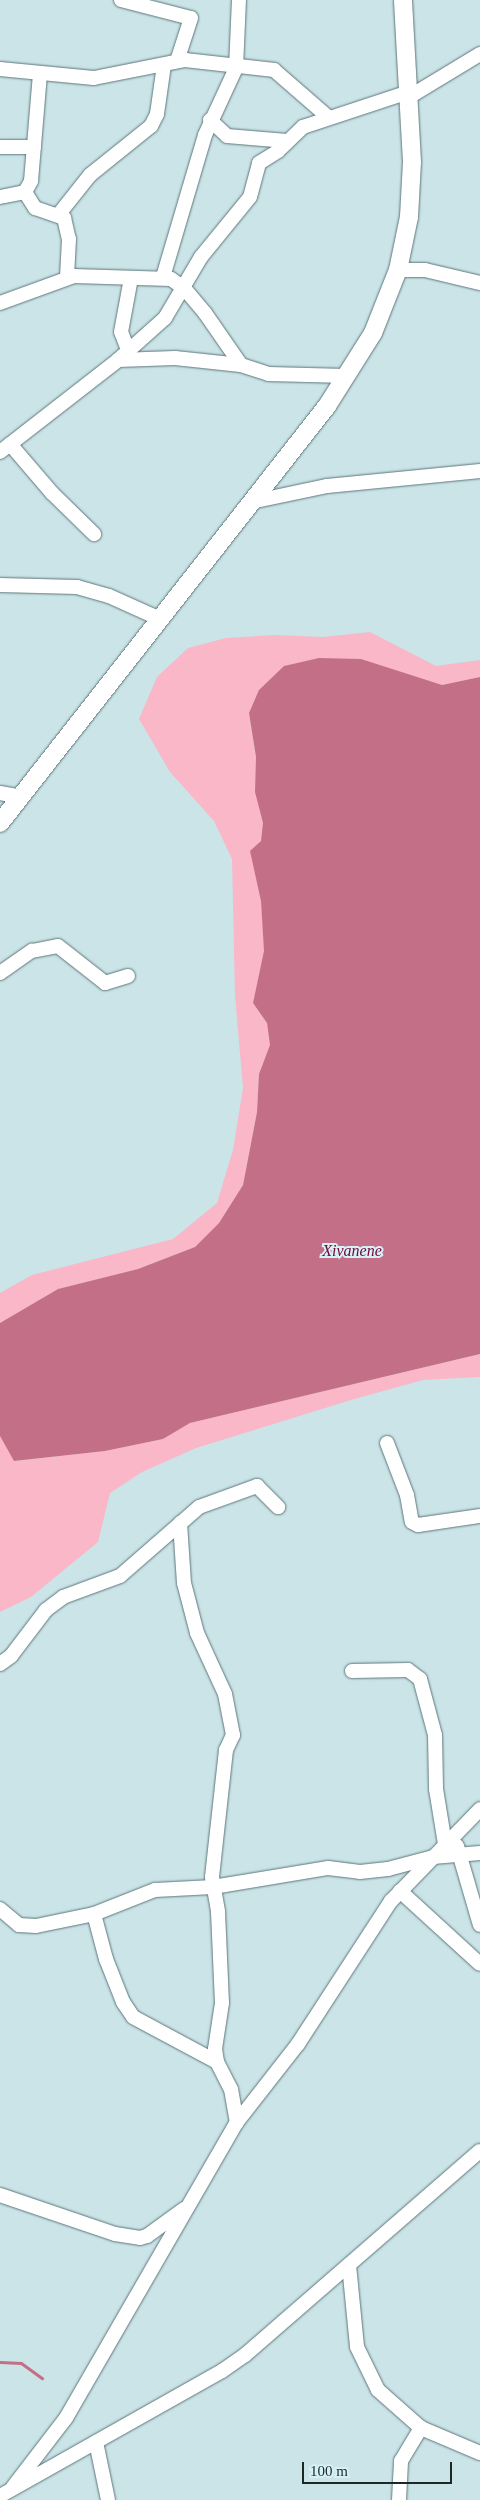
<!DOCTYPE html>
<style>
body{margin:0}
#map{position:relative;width:480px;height:2500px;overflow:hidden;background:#cae4e8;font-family:Georgia,serif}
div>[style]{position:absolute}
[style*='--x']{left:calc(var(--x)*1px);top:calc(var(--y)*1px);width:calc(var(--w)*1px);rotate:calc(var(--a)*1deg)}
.green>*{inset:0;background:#f9b7c8}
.water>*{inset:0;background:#c46f88}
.stream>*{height:3px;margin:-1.5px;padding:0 1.5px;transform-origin:1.5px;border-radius:1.5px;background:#c46f88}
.roads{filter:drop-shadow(0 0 1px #5e7679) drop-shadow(0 0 1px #5e7679)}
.minor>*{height:14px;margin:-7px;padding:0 7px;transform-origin:7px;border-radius:7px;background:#fff}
.major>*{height:18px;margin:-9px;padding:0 9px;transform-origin:9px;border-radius:9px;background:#fff}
span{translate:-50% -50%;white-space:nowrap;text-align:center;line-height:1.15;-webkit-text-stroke:4px #d7f2f6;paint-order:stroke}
.water-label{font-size:16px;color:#720638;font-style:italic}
.scale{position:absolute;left:302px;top:2462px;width:150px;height:22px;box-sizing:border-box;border:2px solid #1d2728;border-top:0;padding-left:6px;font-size:15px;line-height:18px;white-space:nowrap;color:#1d2728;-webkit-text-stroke:4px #d7f2f6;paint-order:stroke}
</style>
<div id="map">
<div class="green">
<i style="clip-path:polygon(370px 632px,436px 666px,480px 660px,480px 677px,442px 685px,406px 675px,249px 713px,256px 757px,256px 792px,263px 823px,261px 901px,265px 951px,253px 1003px,267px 1023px,270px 1045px,259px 1074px,257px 1112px,243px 1185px,219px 1223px,195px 1247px,138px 1269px,58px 1289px,0 1323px,0 1293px,32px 1275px,173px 1239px,217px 1203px,233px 1150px,243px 1088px,235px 995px,232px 859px,214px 821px,170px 772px,139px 719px,157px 677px,188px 648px,226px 638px,274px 635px,323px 637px)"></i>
<i style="clip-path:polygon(480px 1354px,480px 1377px,423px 1380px,351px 1400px,196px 1448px,142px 1472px,110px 1493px,98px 1542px,31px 1597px,0 1612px,0 1436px,15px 1461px,105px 1451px,163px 1439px,190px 1423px)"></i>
</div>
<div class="water">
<i style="clip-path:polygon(319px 658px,361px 659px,442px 685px,480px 677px,480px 1354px,190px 1423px,163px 1439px,105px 1451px,14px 1461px,0 1436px,0 1323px,58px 1289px,138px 1269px,195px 1247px,219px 1223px,243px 1185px,257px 1112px,259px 1074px,270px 1045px,267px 1023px,253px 1003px,264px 951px,261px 901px,250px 851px,261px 841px,263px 823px,255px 792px,256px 757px,249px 713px,259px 690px,284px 666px)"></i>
</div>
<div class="stream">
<i style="--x:0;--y:2362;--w:21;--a:3"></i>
<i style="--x:21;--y:2363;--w:26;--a:36"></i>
</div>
<div class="roads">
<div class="minor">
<i style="--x:121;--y:0;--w:72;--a:14.4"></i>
<i style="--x:191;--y:18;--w:45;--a:108"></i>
<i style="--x:0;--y:69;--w:94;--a:5.5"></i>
<i style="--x:94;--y:78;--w:93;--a:-11.2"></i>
<i style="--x:185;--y:60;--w:90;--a:6.4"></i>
<i style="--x:274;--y:70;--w:72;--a:41"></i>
<i style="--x:409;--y:97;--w:83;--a:-31.2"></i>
<i style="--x:210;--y:120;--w:23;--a:43"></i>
<i style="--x:227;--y:136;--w:60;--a:4.8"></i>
<i style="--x:0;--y:147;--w:34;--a:0"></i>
<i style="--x:25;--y:192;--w:19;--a:58"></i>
<i style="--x:35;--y:208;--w:31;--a:19"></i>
<i style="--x:64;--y:218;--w:22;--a:77"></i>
<i style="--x:69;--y:239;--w:39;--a:93"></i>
<i style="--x:0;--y:197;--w:25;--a:-11"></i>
<i style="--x:25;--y:192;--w:13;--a:-61"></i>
<i style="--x:31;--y:181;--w:108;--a:-85.2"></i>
<i style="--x:59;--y:214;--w:50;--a:-51.5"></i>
<i style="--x:90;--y:175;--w:78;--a:-38.8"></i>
<i style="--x:151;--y:126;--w:13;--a:-63"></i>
<i style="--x:157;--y:114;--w:49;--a:-81.9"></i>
<i style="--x:398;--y:270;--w:27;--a:0"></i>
<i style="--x:425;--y:270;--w:57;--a:13.3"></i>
<i style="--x:163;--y:277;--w:148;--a:-73.5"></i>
<i style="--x:205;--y:135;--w:74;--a:-65.2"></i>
<i style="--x:236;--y:68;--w:68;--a:-87.5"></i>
<i style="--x:0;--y:303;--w:79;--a:-20"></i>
<i style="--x:74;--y:276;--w:97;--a:1.8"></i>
<i style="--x:171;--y:279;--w:16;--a:35"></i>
<i style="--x:184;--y:288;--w:33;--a:50"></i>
<i style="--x:205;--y:313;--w:63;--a:55.3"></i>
<i style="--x:128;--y:350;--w:19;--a:-111"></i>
<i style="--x:121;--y:332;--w:55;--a:-79.5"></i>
<i style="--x:118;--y:360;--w:57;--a:-2"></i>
<i style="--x:175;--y:358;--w:66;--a:6.1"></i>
<i style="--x:241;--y:365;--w:28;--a:18"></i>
<i style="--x:268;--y:374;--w:79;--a:1.5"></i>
<i style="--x:10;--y:444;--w:65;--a:49.4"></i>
<i style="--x:52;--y:493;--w:59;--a:44.3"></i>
<i style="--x:0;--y:452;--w:150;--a:-37.9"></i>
<i style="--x:118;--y:360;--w:63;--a:-41.8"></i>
<i style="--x:165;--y:318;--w:71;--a:-59.5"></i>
<i style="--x:201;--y:257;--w:77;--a:-50.8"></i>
<i style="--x:250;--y:197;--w:35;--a:-75"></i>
<i style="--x:259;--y:163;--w:22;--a:-32"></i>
<i style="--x:278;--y:151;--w:35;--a:-44"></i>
<i style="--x:303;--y:127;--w:112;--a:-18.3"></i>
<i style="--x:251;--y:502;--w:78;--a:-11.9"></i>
<i style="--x:327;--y:486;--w:154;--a:-5.6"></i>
<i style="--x:0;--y:585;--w:77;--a:1.5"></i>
<i style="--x:77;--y:587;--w:33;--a:16"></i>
<i style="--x:109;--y:596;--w:54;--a:24.2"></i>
<i style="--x:0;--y:793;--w:23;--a:10"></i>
<i style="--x:0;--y:973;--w:39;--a:-35"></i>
<i style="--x:32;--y:951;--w:26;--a:-11"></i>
<i style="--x:58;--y:946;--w:60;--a:38.2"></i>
<i style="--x:105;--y:983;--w:24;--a:-17"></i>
<i style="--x:387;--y:1443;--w:56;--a:69"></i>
<i style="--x:407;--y:1495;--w:27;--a:80"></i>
<i style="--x:412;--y:1522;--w:7;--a:27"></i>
<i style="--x:418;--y:1525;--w:63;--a:-8.3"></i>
<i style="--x:180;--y:1523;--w:60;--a:86.2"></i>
<i style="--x:184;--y:1583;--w:52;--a:75.4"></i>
<i style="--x:197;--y:1633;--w:67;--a:65.3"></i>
<i style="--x:225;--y:1694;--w:42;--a:79"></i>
<i style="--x:233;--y:1735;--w:17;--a:115"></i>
<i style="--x:226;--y:1750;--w:128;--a:96.3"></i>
<i style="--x:212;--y:1877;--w:36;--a:80"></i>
<i style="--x:218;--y:1912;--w:91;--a:87.5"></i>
<i style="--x:222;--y:2003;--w:47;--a:98.7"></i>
<i style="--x:215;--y:2049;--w:13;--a:81"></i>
<i style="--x:217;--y:2062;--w:30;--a:63"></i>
<i style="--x:231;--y:2089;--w:34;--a:80"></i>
<i style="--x:0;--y:1664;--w:14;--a:-36"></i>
<i style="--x:11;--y:1656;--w:58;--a:-52.7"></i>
<i style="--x:46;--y:1610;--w:21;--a:-37"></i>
<i style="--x:63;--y:1597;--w:61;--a:-20.2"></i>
<i style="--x:120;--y:1576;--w:105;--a:-41.1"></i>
<i style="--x:199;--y:1507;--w:62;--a:-19.9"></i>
<i style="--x:257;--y:1486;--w:30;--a:45"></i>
<i style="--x:352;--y:1671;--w:56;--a:-1"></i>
<i style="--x:408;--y:1670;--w:15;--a:37"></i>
<i style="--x:420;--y:1679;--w:58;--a:75"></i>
<i style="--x:435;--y:1735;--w:54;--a:88.9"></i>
<i style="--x:436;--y:1789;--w:56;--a:80.7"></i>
<i style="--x:457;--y:1846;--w:82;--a:73.8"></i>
<i style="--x:400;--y:1891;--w:108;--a:42.4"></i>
<i style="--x:0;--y:1909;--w:25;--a:40"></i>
<i style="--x:19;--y:1925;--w:17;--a:3"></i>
<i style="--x:36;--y:1926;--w:59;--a:-11.7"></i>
<i style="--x:94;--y:1914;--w:66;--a:-21.5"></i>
<i style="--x:155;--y:1890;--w:58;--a:-3"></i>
<i style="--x:213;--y:1887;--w:117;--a:-9.4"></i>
<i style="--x:328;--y:1868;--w:32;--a:7"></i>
<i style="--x:360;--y:1872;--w:28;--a:-6"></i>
<i style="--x:388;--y:1869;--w:47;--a:-14.9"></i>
<i style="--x:433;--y:1857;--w:47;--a:-4.9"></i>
<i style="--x:94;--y:1914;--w:47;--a:75.1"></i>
<i style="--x:106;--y:1959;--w:46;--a:68.4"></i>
<i style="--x:123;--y:2002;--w:18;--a:56"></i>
<i style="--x:133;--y:2017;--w:95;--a:28.2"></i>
<i style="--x:0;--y:2195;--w:121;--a:18.7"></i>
<i style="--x:115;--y:2234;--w:25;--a:9"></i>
<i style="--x:140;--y:2238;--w:7;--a:-16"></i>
<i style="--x:147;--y:2236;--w:46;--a:-36.1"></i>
<i style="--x:349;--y:2265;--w:82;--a:84.4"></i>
<i style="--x:357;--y:2347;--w:48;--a:64"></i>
<i style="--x:378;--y:2390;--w:57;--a:41.5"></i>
<i style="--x:421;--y:2428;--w:64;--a:23"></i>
<i style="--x:96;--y:2442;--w:59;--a:78.3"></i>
<i style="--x:13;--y:2487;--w:87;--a:-52.5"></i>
<i style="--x:66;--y:2418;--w:342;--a:-60"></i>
<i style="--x:237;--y:2122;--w:99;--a:-52"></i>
<i style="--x:298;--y:2044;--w:171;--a:-57"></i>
<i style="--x:391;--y:1901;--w:128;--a:-45.9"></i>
<i style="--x:0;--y:2496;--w:255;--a:-29.4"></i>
<i style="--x:222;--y:2371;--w:28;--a:-35"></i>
<i style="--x:245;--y:2355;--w:311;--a:-41"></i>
<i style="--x:399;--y:2500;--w:39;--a:-87"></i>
<i style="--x:401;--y:2461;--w:39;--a:-59"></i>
</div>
<div class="major">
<i style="--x:0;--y:823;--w:530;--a:-51.9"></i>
<i style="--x:327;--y:406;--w:86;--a:-57.8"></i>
<i style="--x:373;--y:333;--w:68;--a:-68.4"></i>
<i style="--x:398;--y:270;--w:54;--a:-78.3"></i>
<i style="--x:409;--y:217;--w:55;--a:-86.9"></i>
<i style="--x:412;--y:162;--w:162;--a:-93.2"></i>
</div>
</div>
<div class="water-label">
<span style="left:352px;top:1251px">Xivanene</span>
</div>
<div class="scale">100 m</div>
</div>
